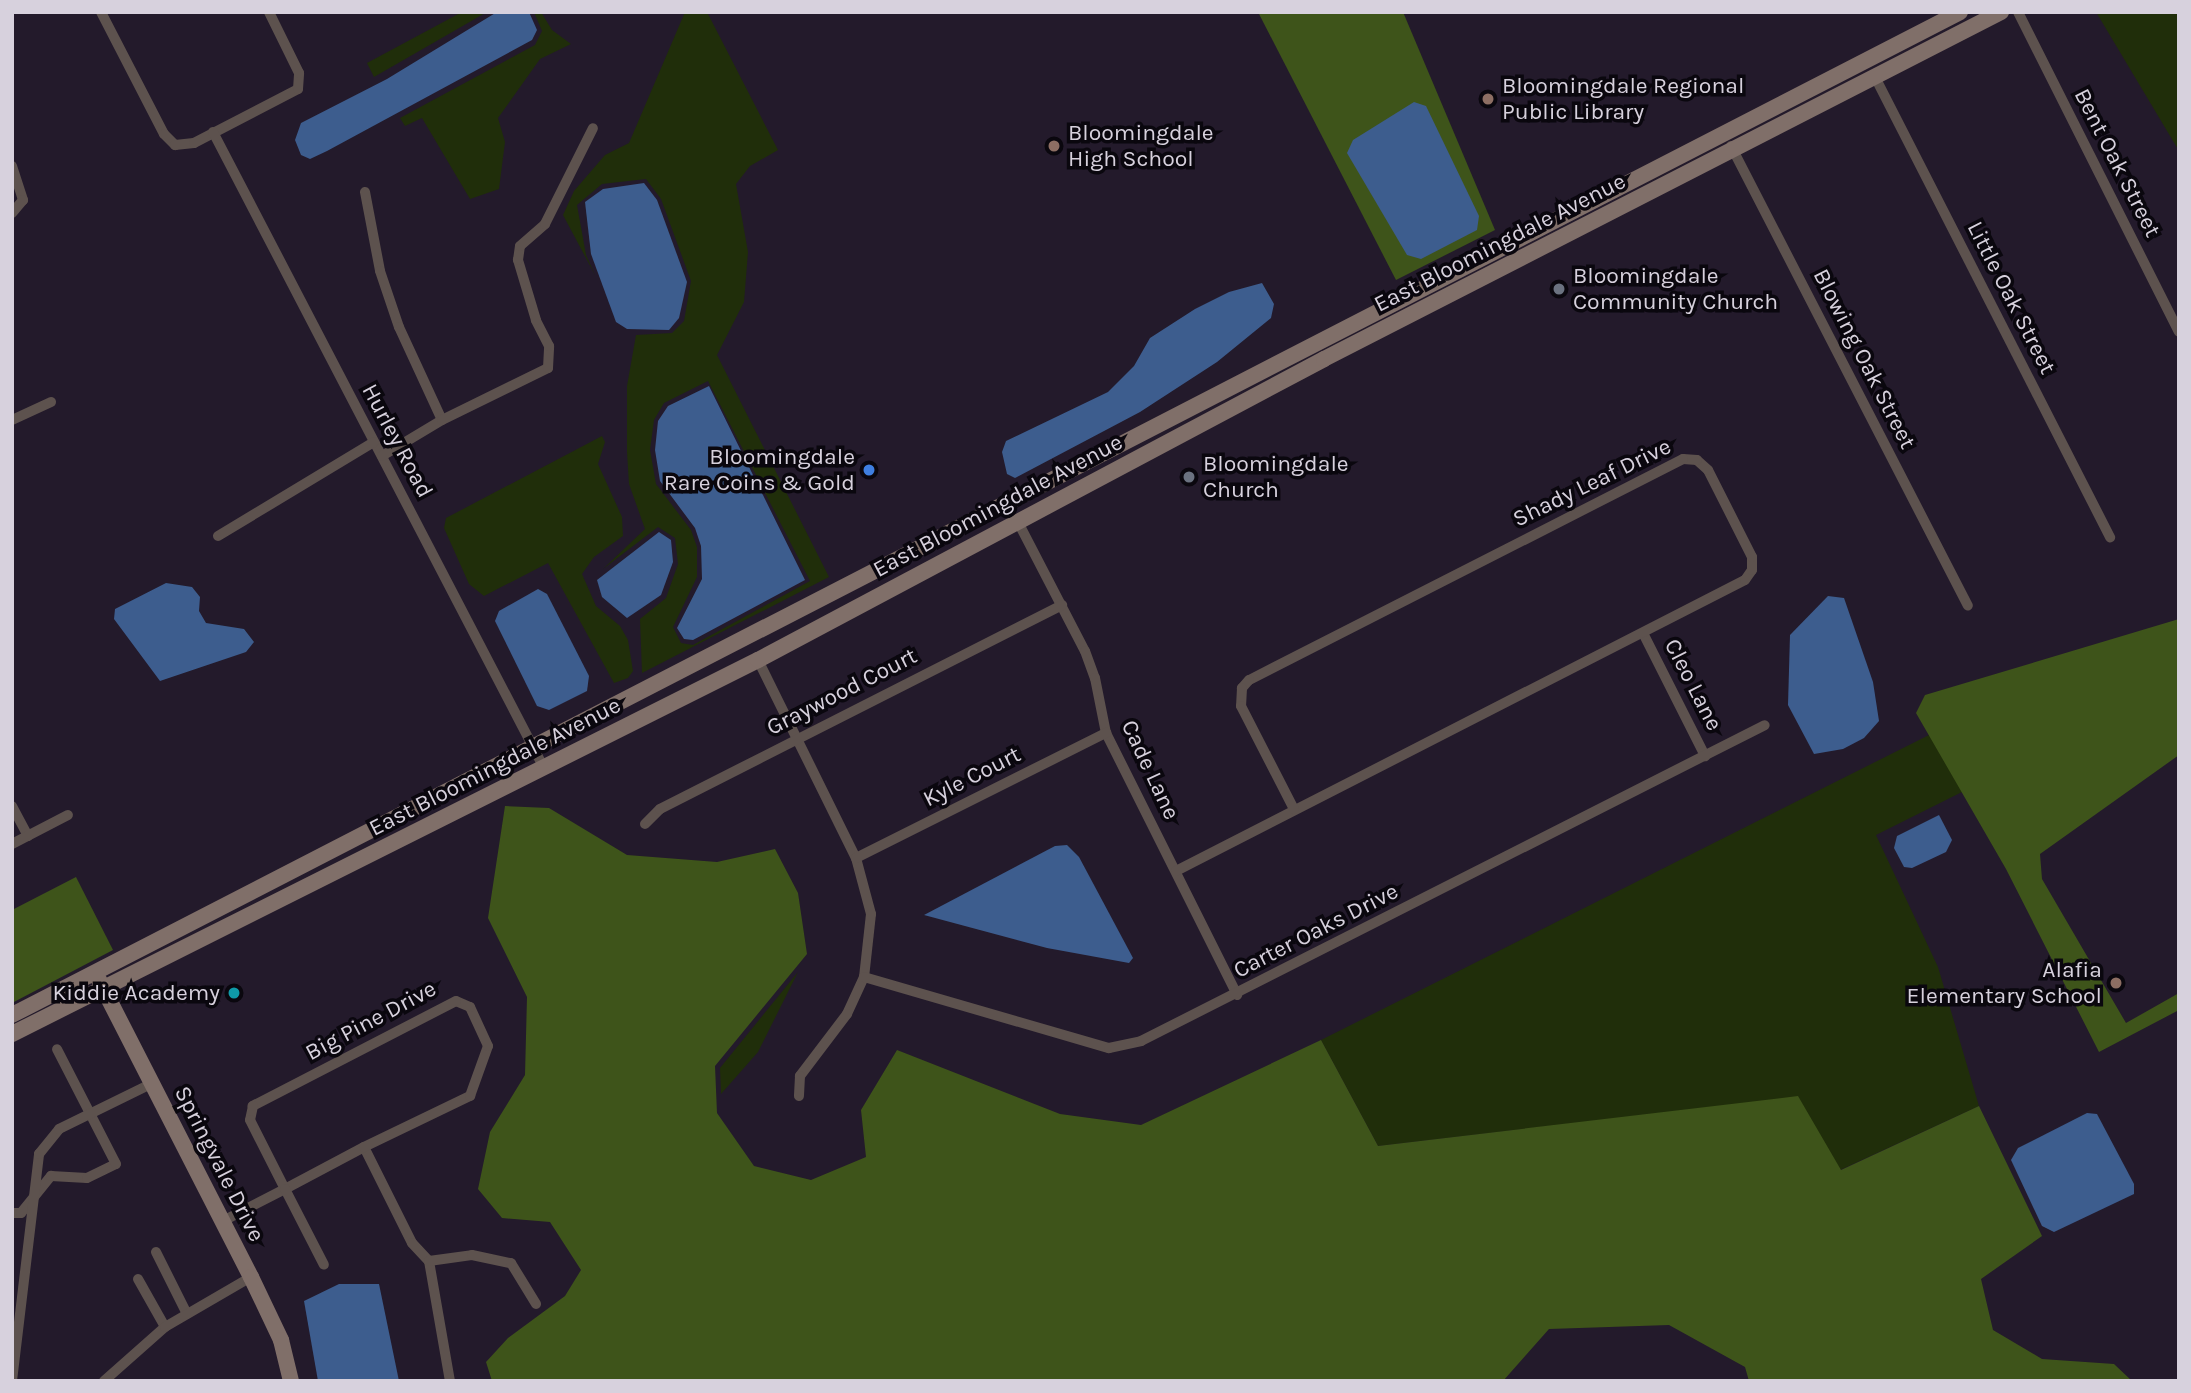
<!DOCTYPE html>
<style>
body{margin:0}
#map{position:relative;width:2191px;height:1393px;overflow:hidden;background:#231a2b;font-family:Karla,sans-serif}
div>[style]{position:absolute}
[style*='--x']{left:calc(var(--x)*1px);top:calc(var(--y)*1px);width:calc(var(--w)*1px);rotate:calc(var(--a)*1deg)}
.green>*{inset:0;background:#202e0a}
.forest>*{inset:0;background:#3e541a}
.water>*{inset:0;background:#3d5d8e}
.street>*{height:10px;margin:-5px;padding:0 5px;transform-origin:5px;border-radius:5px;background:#5d524e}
.secondary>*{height:16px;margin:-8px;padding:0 8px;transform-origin:8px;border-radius:8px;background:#806f69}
.dots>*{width:19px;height:19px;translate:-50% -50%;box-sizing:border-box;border:4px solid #0a070e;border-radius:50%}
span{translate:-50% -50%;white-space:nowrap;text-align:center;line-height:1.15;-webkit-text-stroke:7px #0a070e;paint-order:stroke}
.poi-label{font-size:23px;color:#d7d1dd}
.left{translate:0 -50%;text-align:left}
.right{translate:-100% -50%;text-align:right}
.street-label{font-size:23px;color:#d7d1dd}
.frame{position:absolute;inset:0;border:14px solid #d7d1dd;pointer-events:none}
</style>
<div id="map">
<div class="green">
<i style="clip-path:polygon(462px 12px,487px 12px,374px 77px,367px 63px)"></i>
<i style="clip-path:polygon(534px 12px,541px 12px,552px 30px,571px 44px,540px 59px,498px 118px,505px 142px,499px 189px,470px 199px,422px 118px,405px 126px,400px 118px,535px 45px,542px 31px)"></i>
<i style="clip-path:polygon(evenodd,685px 12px,707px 12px,778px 150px,750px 166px,736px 184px,748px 252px,744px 302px,717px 355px,829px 577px,642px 673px,640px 619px,666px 598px,678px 564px,675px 538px,658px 527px,603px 569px,645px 529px,629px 484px,627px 452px,627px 386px,636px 335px,672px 333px,684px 321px,691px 281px,661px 199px,646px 179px,602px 184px,577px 205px,586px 255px,595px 275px,563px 215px,574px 191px,605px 155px,629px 143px,685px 12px,708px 381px,810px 581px,693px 645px,681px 643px,673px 627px,697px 577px,697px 547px,691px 530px,656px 484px,650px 450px,654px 420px,664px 403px,708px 381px)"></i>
<i style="clip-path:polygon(2096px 12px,2179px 12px,2179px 151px)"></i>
<i style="clip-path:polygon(602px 436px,605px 442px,598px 464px,622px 517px,623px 536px,594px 557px,582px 574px,596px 606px,620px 626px,628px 640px,633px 671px,628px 678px,614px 683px,548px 563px,484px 596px,469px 584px,444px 528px,446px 518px)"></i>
<i style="clip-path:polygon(1937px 731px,1966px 790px,1876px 835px,1938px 967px,1979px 1106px,1840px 1170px,1798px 1097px,1378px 1146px,1321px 1040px)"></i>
<i style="clip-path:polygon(798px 972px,758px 1052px,721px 1094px,720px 1068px)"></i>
</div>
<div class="forest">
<i style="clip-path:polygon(1258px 12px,1403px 12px,1495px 230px,1396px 280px)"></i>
<i style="clip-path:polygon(2179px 619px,2179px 755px,2040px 854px,2042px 879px,2126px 1023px,2179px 993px,2179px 1010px,2099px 1052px,2006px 869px,1916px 713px,1925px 695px)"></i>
<i style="clip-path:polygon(505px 806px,549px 808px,627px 855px,717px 862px,775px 849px,798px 893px,807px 954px,715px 1066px,717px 1113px,754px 1166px,811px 1180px,866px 1157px,861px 1110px,897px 1050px,1060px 1114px,1141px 1125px,1321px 1040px,1378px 1146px,1798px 1096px,1841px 1170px,1979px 1106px,2042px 1236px,1981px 1279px,1993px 1330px,2042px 1359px,2114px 1364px,2132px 1381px,1749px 1381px,1745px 1367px,1669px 1325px,1549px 1329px,1503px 1381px,492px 1381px,486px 1362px,508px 1338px,565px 1296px,581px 1270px,550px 1222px,502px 1218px,478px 1189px,490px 1132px,525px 1075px,527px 997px,488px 918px)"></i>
<i style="clip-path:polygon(76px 877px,113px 950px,12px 1003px,12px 910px)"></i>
</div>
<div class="water">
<i style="clip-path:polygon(497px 12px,529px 12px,537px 30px,532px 40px,327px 151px,310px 159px,301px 155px,295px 140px,301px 123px,387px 79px)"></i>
<i style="clip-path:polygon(1414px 102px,1426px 106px,1479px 216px,1477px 230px,1421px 259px,1407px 255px,1347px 153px,1353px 140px)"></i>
<i style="clip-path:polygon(644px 183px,657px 200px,687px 282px,679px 318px,669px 330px,627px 329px,616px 322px,591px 254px,585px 202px,603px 189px)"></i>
<i style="clip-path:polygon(1262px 283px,1274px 304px,1271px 318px,1217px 362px,1140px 412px,1015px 478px,1007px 474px,1002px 452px,1006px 441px,1108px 392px,1134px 366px,1150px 338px,1195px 309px,1229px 292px)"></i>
<i style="clip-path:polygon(709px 386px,805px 580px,693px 640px,684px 639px,677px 628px,702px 579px,701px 546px,695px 528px,660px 481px,655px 450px,658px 421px,668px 406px)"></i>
<i style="clip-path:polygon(659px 532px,671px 540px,673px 562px,661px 595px,627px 618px,602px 597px,597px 580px)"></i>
<i style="clip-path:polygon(166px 583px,192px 587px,200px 597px,199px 611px,206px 623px,244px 629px,254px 642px,246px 652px,160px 681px,114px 619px,115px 609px)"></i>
<i style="clip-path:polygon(538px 589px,547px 594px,589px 676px,587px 691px,549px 710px,537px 706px,495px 621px,499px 611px)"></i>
<i style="clip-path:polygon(1828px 596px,1844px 598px,1873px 682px,1879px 721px,1864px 738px,1843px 749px,1814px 754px,1788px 705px,1790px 635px)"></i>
<i style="clip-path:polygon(1939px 815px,1952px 840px,1946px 852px,1912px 868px,1904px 867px,1894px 848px,1897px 836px)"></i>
<i style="clip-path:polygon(1067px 845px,1079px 857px,1133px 958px,1129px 963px,1047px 948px,924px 915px,1055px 846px)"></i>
<i style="clip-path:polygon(2087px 1113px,2097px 1114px,2134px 1184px,2134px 1194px,2054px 1232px,2042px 1226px,2011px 1160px,2018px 1148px)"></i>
<i style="clip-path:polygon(339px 1284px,379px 1284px,399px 1381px,318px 1381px,304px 1301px)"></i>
</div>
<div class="street">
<i style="--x:101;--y:12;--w:137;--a:62.7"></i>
<i style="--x:164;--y:134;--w:16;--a:45"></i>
<i style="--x:175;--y:145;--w:19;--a:-6"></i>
<i style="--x:194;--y:143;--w:117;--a:-27.4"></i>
<i style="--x:298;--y:89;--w:16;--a:-86"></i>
<i style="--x:299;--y:73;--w:68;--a:-116.2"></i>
<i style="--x:2018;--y:12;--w:358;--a:63.3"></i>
<i style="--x:1875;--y:77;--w:517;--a:62.94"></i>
<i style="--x:213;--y:132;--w:717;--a:62.51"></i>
<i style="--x:1731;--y:146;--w:517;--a:62.74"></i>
<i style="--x:12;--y:166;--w:36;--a:72"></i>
<i style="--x:23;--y:200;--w:17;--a:130"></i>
<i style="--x:365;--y:192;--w:80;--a:79.2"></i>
<i style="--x:380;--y:271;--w:59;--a:71.3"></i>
<i style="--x:399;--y:327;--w:102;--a:65.2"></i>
<i style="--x:12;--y:420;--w:43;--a:-24.8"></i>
<i style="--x:382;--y:456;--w:70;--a:-31"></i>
<i style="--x:442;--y:420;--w:118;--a:-26.1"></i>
<i style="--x:548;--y:368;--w:22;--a:-87"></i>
<i style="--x:549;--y:346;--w:29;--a:-117"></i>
<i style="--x:536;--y:320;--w:63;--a:-106.7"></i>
<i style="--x:518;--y:260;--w:14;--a:-82"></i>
<i style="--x:520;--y:246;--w:33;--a:-41"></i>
<i style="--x:545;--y:224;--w:107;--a:-63.4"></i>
<i style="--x:1018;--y:522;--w:145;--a:62.6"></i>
<i style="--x:1085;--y:651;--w:29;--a:70"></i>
<i style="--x:1095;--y:678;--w:56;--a:78.7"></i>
<i style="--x:1106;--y:733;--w:293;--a:63.4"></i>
<i style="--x:218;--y:536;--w:182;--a:-31.1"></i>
<i style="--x:1643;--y:633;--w:138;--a:63.2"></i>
<i style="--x:758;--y:660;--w:221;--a:63.7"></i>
<i style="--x:856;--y:858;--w:58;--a:75"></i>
<i style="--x:871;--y:914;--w:63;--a:96.3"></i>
<i style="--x:864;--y:977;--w:41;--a:114.7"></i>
<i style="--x:847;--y:1014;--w:78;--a:127.2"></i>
<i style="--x:800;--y:1076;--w:20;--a:93"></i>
<i style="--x:12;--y:806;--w:34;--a:62"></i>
<i style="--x:645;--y:824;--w:21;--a:-45"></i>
<i style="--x:660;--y:809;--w:451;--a:-26.9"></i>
<i style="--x:12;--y:844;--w:63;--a:-27.4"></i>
<i style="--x:856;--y:858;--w:280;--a:-26.6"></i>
<i style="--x:1176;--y:871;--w:639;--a:-27.09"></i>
<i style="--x:1745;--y:580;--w:12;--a:-55"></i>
<i style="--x:1752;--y:570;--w:13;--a:-90"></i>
<i style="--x:1752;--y:557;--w:97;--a:-116.8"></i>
<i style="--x:1708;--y:470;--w:15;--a:-138"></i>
<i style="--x:1697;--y:460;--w:14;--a:-176"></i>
<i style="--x:1683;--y:459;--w:487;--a:153"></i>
<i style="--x:1249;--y:680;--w:11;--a:131"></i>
<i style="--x:1242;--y:688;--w:18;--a:93"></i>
<i style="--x:1241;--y:706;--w:116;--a:62.8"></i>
<i style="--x:864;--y:977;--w:255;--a:16.2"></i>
<i style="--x:1109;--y:1048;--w:33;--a:-12"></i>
<i style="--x:1141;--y:1041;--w:699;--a:-26.86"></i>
<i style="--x:364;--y:1147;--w:107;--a:63.4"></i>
<i style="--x:412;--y:1243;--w:25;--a:47"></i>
<i style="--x:429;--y:1261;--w:122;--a:80.1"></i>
<i style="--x:12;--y:1213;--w:9;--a:0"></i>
<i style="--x:21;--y:1213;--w:48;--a:-51"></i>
<i style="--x:51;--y:1176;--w:36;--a:3"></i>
<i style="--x:87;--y:1178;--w:32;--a:-26"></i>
<i style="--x:116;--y:1164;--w:129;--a:-117.2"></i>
<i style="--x:221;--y:1222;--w:72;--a:-27.3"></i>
<i style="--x:285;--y:1189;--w:89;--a:-28"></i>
<i style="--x:364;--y:1147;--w:118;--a:-25.7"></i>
<i style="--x:470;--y:1096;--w:53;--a:-70.2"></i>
<i style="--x:488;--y:1046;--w:43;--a:-114.8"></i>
<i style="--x:470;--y:1007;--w:15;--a:-157"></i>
<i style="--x:456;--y:1001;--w:229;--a:152.7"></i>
<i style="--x:253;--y:1106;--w:14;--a:102"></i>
<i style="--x:250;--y:1120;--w:77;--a:63.1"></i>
<i style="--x:285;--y:1189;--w:85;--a:62.8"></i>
<i style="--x:156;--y:1252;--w:69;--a:63.4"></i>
<i style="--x:429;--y:1261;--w:43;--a:-7.9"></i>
<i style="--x:472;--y:1255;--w:40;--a:12"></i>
<i style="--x:511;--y:1263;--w:48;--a:58.6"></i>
<i style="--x:138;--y:1279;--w:55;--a:60.6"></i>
<i style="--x:12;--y:1381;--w:229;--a:-83.2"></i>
<i style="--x:39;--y:1154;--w:32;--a:-51"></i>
<i style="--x:59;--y:1129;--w:105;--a:-26.1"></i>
<i style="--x:104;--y:1381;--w:81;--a:-41.5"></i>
<i style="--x:165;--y:1327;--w:99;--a:-30.2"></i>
</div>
<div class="secondary">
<i style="--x:99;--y:980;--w:334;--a:62.9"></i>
<i style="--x:251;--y:1277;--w:70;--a:64.5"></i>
<i style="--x:281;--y:1340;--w:42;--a:76.3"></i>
<i style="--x:12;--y:1015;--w:2191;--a:-27.24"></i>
<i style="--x:12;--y:1034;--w:835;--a:-26.63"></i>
<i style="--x:758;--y:660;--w:641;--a:-28"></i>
<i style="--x:1324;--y:359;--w:761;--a:-27.14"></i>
</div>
<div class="dots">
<i style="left:1488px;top:99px;background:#8d6e63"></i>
<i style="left:1054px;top:146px;background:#8d6e63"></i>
<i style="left:1559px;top:289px;background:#6b7280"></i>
<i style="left:869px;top:470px;background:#3f7fe0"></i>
<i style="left:1189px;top:477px;background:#6b7280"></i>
<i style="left:2116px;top:983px;background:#8d6e63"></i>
<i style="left:234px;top:993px;background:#0f9aa8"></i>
</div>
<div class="poi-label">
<span class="left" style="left:1502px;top:99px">Bloomingdale Regional<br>Public Library</span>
<span class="left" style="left:1068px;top:146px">Bloomingdale<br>High School</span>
<span class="left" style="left:1573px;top:289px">Bloomingdale<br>Community Church</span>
<span class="right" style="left:855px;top:470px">Bloomingdale<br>Rare Coins &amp; Gold</span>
<span class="left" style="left:1203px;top:477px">Bloomingdale<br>Church</span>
<span class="right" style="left:2102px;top:983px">Alafia<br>Elementary School</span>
<span class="right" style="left:220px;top:993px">Kiddie Academy</span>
</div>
<div class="street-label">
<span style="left:2117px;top:163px;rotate:63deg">Bent Oak Street</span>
<span style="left:1500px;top:243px;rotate:-27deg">East Bloomingdale Avenue</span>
<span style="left:2011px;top:298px;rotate:63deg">Little Oak Street</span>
<span style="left:1864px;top:359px;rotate:63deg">Blowing Oak Street</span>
<span style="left:397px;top:441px;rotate:62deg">Hurley Road</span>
<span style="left:1592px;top:483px;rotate:-26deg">Shady Leaf Drive</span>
<span style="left:998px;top:506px;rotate:-28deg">East Bloomingdale Avenue</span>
<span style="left:1693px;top:685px;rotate:63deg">Cleo Lane</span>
<span style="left:842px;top:692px;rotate:-27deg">Graywood Court</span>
<span style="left:495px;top:767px;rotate:-27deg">East Bloomingdale Avenue</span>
<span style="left:1150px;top:770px;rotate:65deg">Cade Lane</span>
<span style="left:972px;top:777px;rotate:-27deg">Kyle Court</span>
<span style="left:1316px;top:931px;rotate:-27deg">Carter Oaks Drive</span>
<span style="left:371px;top:1021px;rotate:-28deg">Big Pine Drive</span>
<span style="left:219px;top:1164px;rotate:63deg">Springvale Drive</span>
</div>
<div class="frame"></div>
</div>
